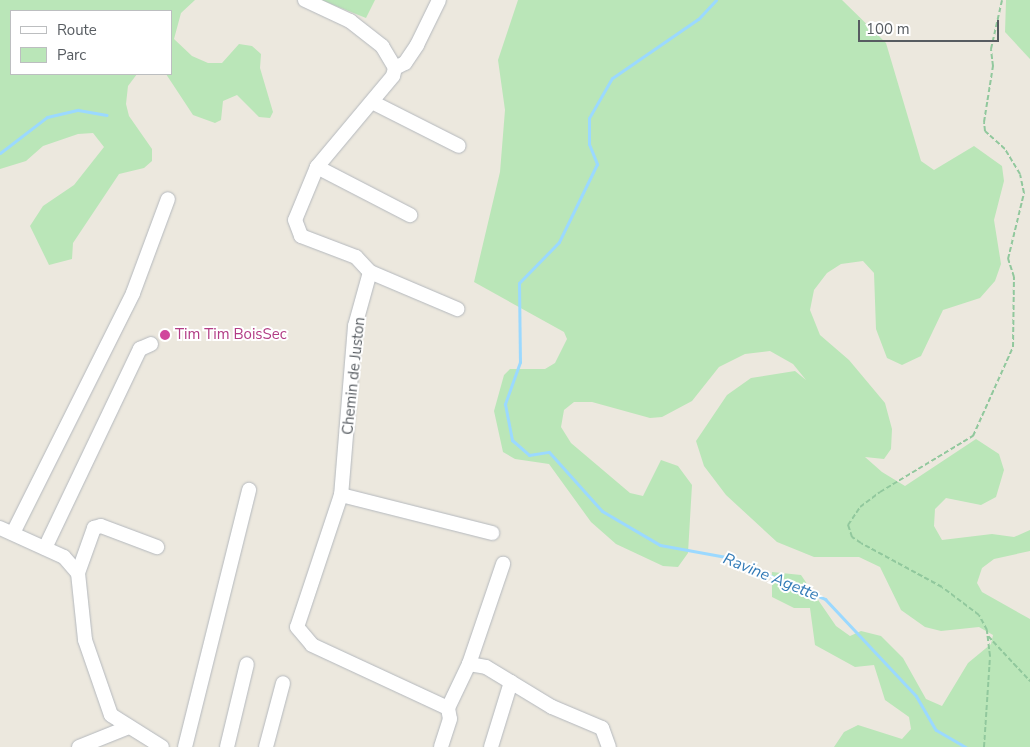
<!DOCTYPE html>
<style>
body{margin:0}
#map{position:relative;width:1030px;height:747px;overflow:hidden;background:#ece8de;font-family:"Nunito Sans",sans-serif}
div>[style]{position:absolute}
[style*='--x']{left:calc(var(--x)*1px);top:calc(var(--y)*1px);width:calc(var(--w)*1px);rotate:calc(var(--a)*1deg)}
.green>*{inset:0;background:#bae6b8}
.stream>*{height:3px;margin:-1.5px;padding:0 1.5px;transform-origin:1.5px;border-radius:1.5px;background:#9bd9ff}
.path>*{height:2px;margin-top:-1px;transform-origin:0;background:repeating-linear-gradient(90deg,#91c89d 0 5px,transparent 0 7.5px)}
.roads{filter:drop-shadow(0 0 1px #b4b8bd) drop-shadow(0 0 1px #b4b8bd)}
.minor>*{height:14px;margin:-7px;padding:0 7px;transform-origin:7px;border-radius:7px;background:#fff}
.dots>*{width:14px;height:14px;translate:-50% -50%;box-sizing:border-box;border:2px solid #fff;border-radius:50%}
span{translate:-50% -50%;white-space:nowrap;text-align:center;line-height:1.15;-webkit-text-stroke:4px #fff;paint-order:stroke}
.hotel-label{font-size:15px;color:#b23c85}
.left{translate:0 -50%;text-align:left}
.street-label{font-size:15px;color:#575c61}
.water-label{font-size:16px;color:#337bb7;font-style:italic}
.legend{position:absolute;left:10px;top:10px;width:162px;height:65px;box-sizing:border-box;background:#fff;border:1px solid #bcbec0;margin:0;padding:6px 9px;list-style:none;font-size:15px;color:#575c61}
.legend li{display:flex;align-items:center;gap:10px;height:25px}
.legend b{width:25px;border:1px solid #bcbec0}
.scale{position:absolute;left:858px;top:20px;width:141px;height:22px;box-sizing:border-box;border:2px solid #575c61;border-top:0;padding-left:6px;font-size:15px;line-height:18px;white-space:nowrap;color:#575c61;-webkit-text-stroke:4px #fff;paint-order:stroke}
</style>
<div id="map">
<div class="green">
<i style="clip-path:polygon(0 0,195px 0,181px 13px,174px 39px,192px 56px,208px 63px,222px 63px,239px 44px,252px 46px,261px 54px,260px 68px,273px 112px,270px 118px,259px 117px,237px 95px,223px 101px,221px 120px,215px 123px,193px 115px,166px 74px,171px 74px,171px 11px,11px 11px,11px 74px,137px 74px,128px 86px,126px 104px,129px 116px,152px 149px,152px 161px,144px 168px,119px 174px,73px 243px,72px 259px,49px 265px,30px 226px,43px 206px,74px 185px,104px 147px,93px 133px,78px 134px,43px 146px,26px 161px,0 169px)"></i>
<i style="clip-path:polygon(321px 0,375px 0,366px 18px)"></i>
<i style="clip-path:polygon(518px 0,842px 0,886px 43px,921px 161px,934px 170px,974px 146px,1002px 166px,1004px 181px,994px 220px,1001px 264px,995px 281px,980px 298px,943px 310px,921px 356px,902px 365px,887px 358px,876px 329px,874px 273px,863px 261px,841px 264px,827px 273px,814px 290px,810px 310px,820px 335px,849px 360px,885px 403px,892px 429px,891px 449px,884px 459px,865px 457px,882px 472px,905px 486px,976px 439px,999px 454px,1004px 470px,996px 497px,981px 505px,946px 498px,935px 509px,934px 526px,942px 540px,992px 534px,1014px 537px,1030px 530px,1030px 551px,994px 559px,982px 568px,977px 583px,982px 592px,1030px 619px,1030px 747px,834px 747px,844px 732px,858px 725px,902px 739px,911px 729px,909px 717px,885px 700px,874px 665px,855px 667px,815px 645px,810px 608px,794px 608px,772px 597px,772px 572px,801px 575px,836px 626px,850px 636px,861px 631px,881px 636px,903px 658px,926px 699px,942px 706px,968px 663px,991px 644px,993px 635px,979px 627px,941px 631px,925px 627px,901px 610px,880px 567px,859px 557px,814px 557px,777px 542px,726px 495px,704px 466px,696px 441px,727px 395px,751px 378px,795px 371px,806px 380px,793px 364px,770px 351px,745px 354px,719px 367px,692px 401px,662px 417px,650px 418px,592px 402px,574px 402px,564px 410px,561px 427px,571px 443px,630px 493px,643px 496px,661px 460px,678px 466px,692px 485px,688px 553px,678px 567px,663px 566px,616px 544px,591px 522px,549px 464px,515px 459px,503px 452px,494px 411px,504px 375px,510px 369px,545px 369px,555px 363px,567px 339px,564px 332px,474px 282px,500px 172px,505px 110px,498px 60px)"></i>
<i style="clip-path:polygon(1006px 0,1030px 0,1030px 59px,1005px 32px)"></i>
</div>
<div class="stream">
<i style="--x:716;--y:0;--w:26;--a:133"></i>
<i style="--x:698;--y:19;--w:104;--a:145.5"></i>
<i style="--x:612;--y:78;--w:46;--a:119.9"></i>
<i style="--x:589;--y:118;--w:26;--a:90"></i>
<i style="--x:589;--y:144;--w:22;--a:68"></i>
<i style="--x:597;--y:164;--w:87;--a:116"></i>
<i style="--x:559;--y:242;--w:57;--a:134.3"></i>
<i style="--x:519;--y:283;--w:79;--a:89.3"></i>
<i style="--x:520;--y:362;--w:45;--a:109.7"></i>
<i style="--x:505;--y:404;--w:37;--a:79"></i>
<i style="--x:512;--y:440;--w:23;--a:41"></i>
<i style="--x:529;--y:455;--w:20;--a:-9"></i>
<i style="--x:549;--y:452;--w:79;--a:48.1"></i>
<i style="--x:602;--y:511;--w:67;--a:30.4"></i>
<i style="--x:660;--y:545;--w:67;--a:10.3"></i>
<i style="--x:726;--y:557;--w:108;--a:23"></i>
<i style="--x:825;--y:599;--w:133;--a:46.8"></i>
<i style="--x:916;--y:696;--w:39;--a:60"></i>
<i style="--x:936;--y:730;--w:34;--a:30"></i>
<i style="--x:0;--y:153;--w:59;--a:-37.5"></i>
<i style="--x:47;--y:117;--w:32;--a:-13"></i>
<i style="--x:78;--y:110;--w:29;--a:10"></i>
</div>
<div class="path">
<i style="--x:988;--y:636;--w:62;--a:47"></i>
<i style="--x:984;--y:747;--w:91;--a:-86.2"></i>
<i style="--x:990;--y:656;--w:26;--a:-97"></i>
<i style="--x:987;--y:630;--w:17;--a:-118"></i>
<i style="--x:979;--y:615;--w:46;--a:-142.9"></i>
<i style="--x:942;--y:587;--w:92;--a:-151.5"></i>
<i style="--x:861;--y:543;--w:11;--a:-146"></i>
<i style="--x:852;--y:537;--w:13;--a:-108"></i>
<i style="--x:848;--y:525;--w:22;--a:-56"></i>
<i style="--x:860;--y:507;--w:25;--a:-37"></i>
<i style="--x:880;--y:492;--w:109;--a:-31.1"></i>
<i style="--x:973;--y:436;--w:98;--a:-65.8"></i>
<i style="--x:1013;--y:347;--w:70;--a:-89.2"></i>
<i style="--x:1014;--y:277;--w:19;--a:-108"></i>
<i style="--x:1008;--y:259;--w:68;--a:-76.4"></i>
<i style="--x:1024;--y:193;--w:19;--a:-102"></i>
<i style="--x:1020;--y:174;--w:29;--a:-121"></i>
<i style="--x:1005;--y:149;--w:27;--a:-138"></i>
<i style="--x:985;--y:131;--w:9;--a:-96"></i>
<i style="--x:984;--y:122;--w:57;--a:-80.9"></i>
<i style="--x:993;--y:66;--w:17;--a:-97"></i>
<i style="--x:991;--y:49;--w:50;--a:-77.3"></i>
</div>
<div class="roads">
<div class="minor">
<i style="--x:305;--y:0;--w:50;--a:25"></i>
<i style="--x:350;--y:21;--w:41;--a:38"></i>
<i style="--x:382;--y:46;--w:26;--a:59"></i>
<i style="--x:395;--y:68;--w:8;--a:104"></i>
<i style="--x:393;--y:76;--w:119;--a:129.9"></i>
<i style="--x:317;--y:167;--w:57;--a:112.5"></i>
<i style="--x:295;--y:220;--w:17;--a:69"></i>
<i style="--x:301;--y:236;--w:59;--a:20.9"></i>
<i style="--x:356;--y:257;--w:21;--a:47"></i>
<i style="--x:370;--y:272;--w:56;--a:105.5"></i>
<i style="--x:355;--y:326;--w:170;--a:94.7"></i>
<i style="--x:341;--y:495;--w:139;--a:108.4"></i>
<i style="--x:297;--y:627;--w:23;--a:50"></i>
<i style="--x:312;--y:645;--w:150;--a:24.9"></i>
<i style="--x:448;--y:708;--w:11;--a:80"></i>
<i style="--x:450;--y:719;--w:29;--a:108"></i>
<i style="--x:395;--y:68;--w:11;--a:-27"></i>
<i style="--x:405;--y:63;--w:22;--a:-56"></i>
<i style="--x:417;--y:45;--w:50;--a:-63.9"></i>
<i style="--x:372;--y:102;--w:97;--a:26.8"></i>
<i style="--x:317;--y:167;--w:105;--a:27.3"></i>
<i style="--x:370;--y:272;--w:95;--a:23"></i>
<i style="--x:341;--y:495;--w:156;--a:14.1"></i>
<i style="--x:0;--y:528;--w:70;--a:24.4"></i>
<i style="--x:64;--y:557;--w:21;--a:49"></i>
<i style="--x:78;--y:573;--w:67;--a:84"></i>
<i style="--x:85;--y:640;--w:79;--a:70.9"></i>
<i style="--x:111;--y:715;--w:60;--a:32.1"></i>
<i style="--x:13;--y:533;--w:268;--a:-63.4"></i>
<i style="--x:133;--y:293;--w:100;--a:-69.6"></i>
<i style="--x:45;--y:548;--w:221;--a:-64.5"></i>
<i style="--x:140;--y:349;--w:12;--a:-24"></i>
<i style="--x:78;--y:573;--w:48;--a:-70.4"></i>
<i style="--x:94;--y:528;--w:7;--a:-16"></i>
<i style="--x:101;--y:526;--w:60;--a:20.6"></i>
<i style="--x:469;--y:664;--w:17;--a:10"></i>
<i style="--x:486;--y:667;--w:77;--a:31.2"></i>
<i style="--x:552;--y:707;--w:54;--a:22.8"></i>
<i style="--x:602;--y:728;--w:20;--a:70"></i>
<i style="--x:448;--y:708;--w:49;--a:-64.5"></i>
<i style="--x:469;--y:664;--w:106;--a:-71.2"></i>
<i style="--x:79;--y:747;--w:51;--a:-22"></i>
<i style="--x:185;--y:747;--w:265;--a:-76"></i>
<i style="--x:227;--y:747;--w:85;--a:-76.5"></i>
<i style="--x:266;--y:747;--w:66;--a:-75.1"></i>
<i style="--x:491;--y:747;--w:68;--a:-72.9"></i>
</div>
</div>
<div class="dots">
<i style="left:165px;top:335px;background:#d1479c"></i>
</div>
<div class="hotel-label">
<span class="left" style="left:175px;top:335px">Tim Tim BoisSec</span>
</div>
<div class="street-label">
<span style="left:354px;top:376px;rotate:-84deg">Chemin de Juston</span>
</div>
<div class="water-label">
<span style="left:771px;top:577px;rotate:22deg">Ravine Agette</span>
</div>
<ul class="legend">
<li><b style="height:6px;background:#fff"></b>Route</li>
<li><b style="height:14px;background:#bae6b8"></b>Parc</li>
</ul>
<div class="scale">100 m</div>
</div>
